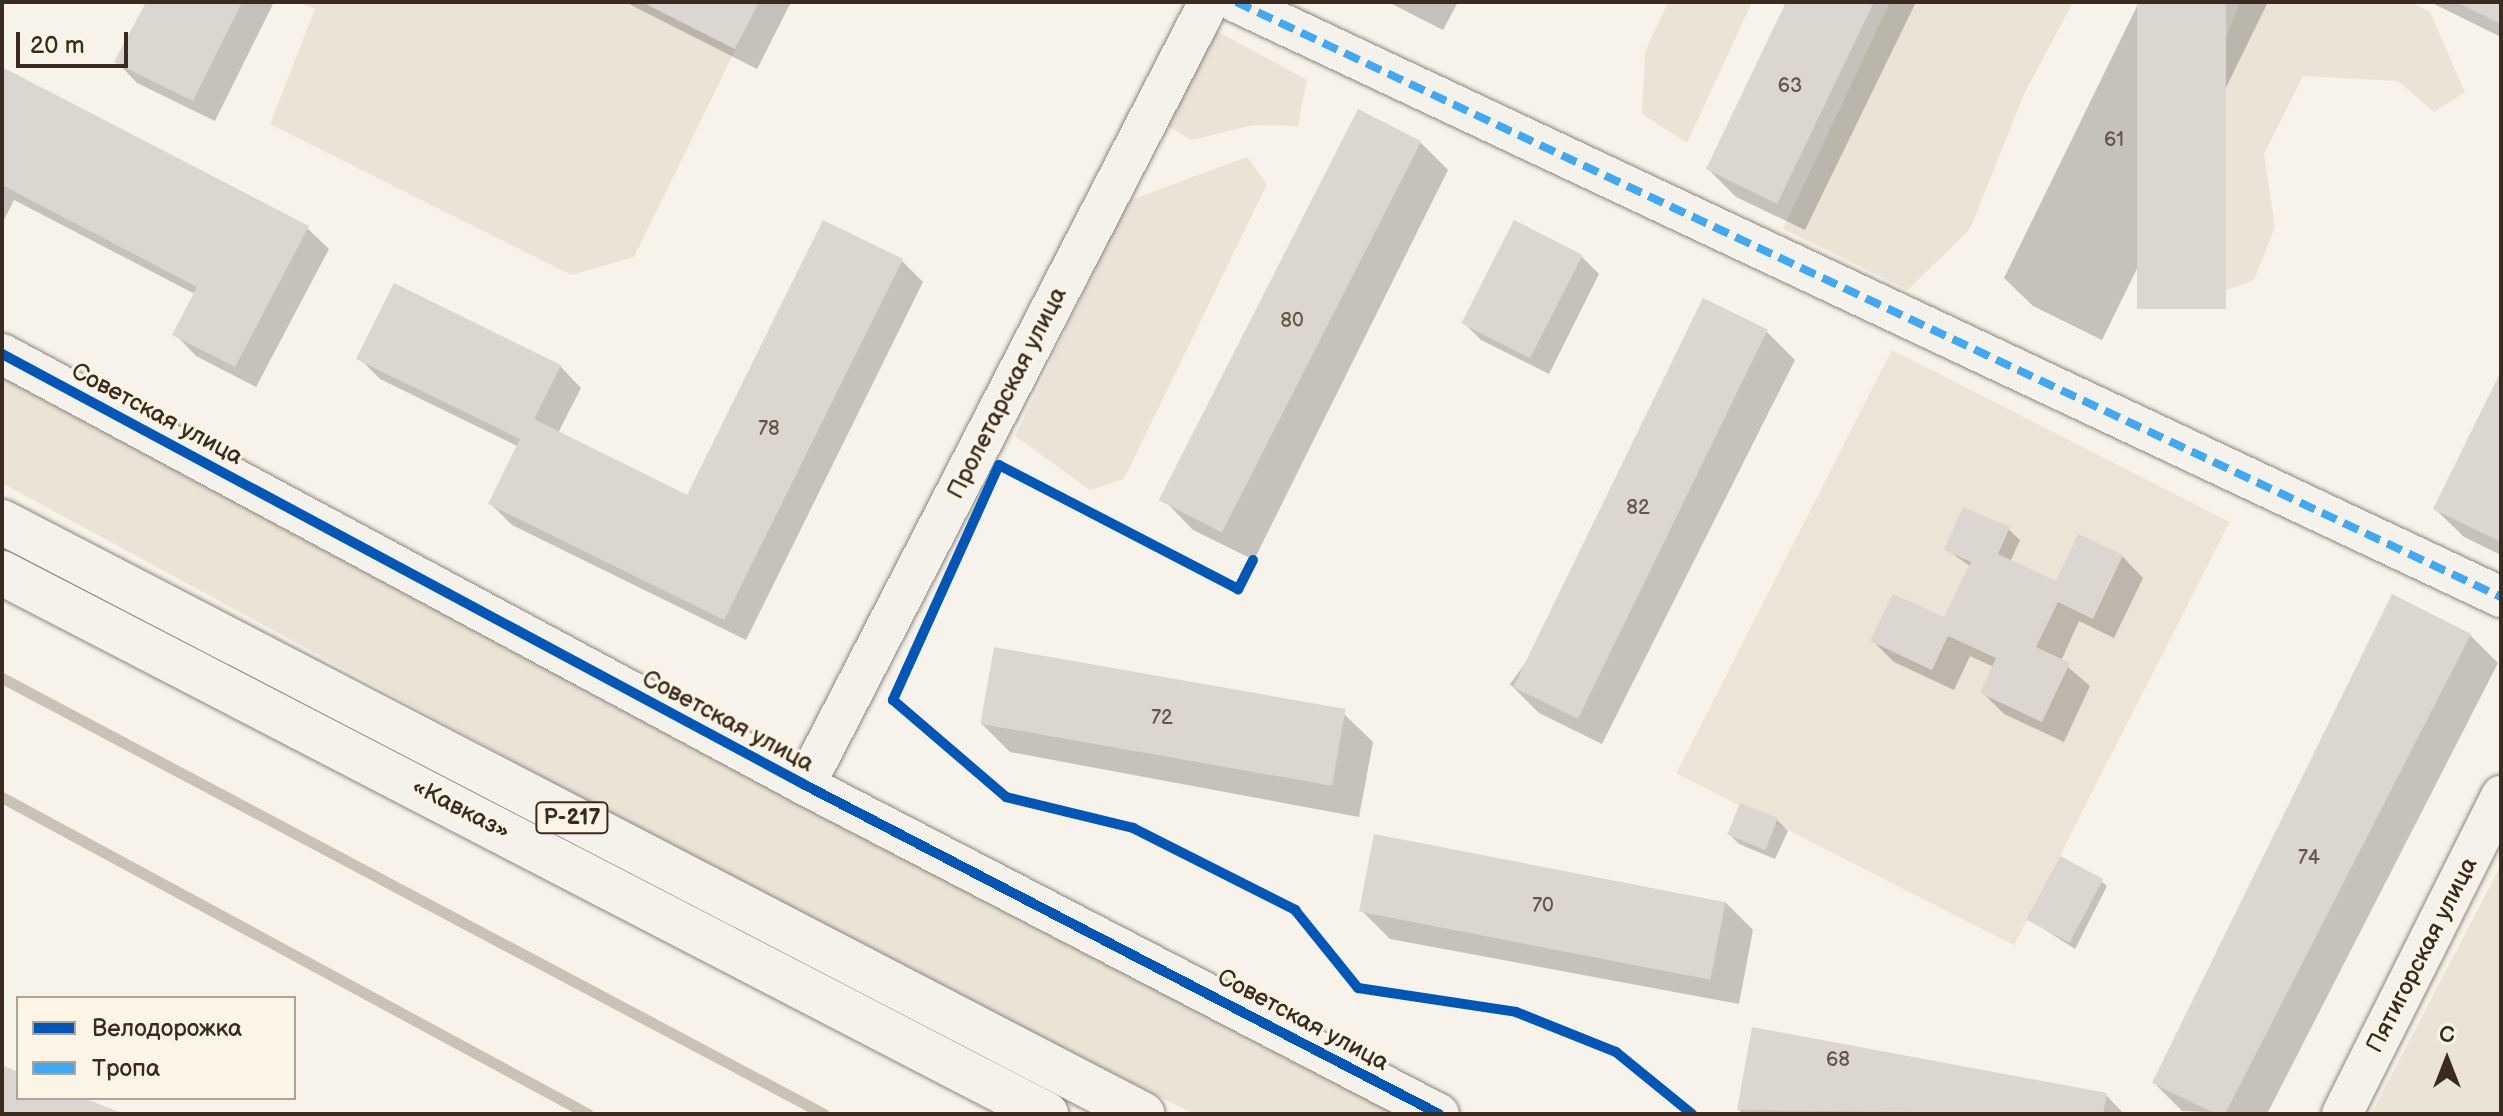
<!DOCTYPE html>
<meta charset="utf-8">
<style>
body{margin:0}
#map{position:relative;width:2503px;height:1116px;overflow:hidden;background:#f7f3ea;font-family:"Balsamiq Sans",sans-serif}
div>[style]{position:absolute}
[style*='--x']{left:calc(var(--x)*1px);top:calc(var(--y)*1px);width:calc(var(--w)*1px);rotate:calc(var(--a)*1deg)}
.built>*{inset:0;background:#ebe4d7;transform-origin:0 0}
.green>*{inset:0;background:#eae4d7}
.shadow>*{inset:0;background:#0003}
.stream>*{height:11px;margin:-5.5px;padding:0 5.5px;transform-origin:5.5px;border-radius:5.5px;background:#cac2b5}
.building>*{inset:0;background:#dbd7d0;transform-origin:0 0}
.roads{filter:drop-shadow(0 0 2px #8b867f) drop-shadow(0 0 2px #8b867f)}
.minor>*{height:40px;margin:-20px;padding:0 20px;transform-origin:20px;border-radius:20px;background:#f5f2ec}
.highway>*{height:44px;margin:-22px;padding:0 22px;transform-origin:22px;border-radius:22px;background:#f5f2ec}
.quiet>*{height:8px;margin-top:-4px;transform-origin:0;background:repeating-linear-gradient(90deg,#3fa9f5 0 16px,transparent 0 24px)}
.cycleway>*{height:10px;margin:-5px;padding:0 5px;transform-origin:5px;border-radius:5px;background:#0057b8}
span{translate:-50% -50%;white-space:nowrap;text-align:center;line-height:1.15;-webkit-text-stroke:6px #fcf5e5;paint-order:stroke}
.number-label{font-size:20px;color:#63554a}
.number-label span{-webkit-text-stroke-width:0}
.shield-label span{padding:2px 6px;background:#fcf5e5;border:2px solid;border-radius:6px;-webkit-text-stroke-width:0}
.shield-label{font-size:22px;color:#3b2a1e;font-weight:700}
.street-label{font-size:24px;color:#3b2a1e}
.frame{position:absolute;inset:0;border:4px solid #3b2a1e;pointer-events:none}
.legend{position:absolute;left:16px;top:996px;width:280px;height:104px;box-sizing:border-box;background:#fcf5e5;border:2px solid #afa495;margin:0;padding:10px 14px;list-style:none;font-size:24px;color:#3b2a1e}
.legend li{display:flex;align-items:center;gap:16px;height:40px}
.legend b{width:40px;border:2px solid #afa495}
.north{position:absolute;left:2407px;top:1020px;width:80px;height:80px;-webkit-text-stroke:6px #fcf5e5;paint-order:stroke;rotate:0deg;font-size:22px;font-weight:700;line-height:32px;text-align:center;color:#3b2a1e}
.north::after{content:'';display:block;margin:auto;width:28px;height:36px;background:#3b2a1e;clip-path:polygon(50% 0,100% 100%,50% 72%,0 100%)}
.scale{position:absolute;left:16px;top:32px;width:112px;height:36px;box-sizing:border-box;border:4px solid #3b2a1e;border-top:0;padding-left:10px;font-size:24px;line-height:28px;white-space:nowrap;color:#3b2a1e;-webkit-text-stroke:6px #fcf5e5;paint-order:stroke}
</style>
<div id="map">
<div class="built">
<i style="left:1892px;top:350px;width:379px;height:475px;rotate:27deg"></i>
</div>
<div class="green">
<i style="clip-path:polygon(298px 2px,642px 2px,735px 49px,749px 22px,634px 257px,571px 275px,270px 124px,315px 9px)"></i>
<i style="clip-path:polygon(1668px 2px,1752px 2px,1687px 143px,1642px 114px,1645px 52px)"></i>
<i style="clip-path:polygon(1890px 2px,2073px 2px,2024px 94px,1970px 229px,1908px 290px,1783px 229px)"></i>
<i style="clip-path:polygon(2240px 2px,2411px 2px,2430px 12px,2465px 92px,2434px 112px,2398px 81px,2303px 76px,2264px 154px,2275px 227px,2254px 280px,2186px 305px,2164px 279px,2171px 178px)"></i>
<i style="clip-path:polygon(1213px 29px,1307px 80px,1298px 126px,1254px 125px,1191px 140px,1166px 125px)"></i>
<i style="clip-path:polygon(1247px 157px,1267px 184px,1124px 479px,1090px 490px,1015px 436px,1128px 201px)"></i>
<i style="clip-path:polygon(2px 367px,1400px 1114px,1194px 1114px,777px 904px,2px 483px)"></i>
<i style="clip-path:polygon(2501px 865px,2501px 1114px,2371px 1114px)"></i>
</div>
<div class="shadow">
<i style="clip-path:polygon(148px 2px,274px 2px,215px 121px,137px 83px,116px 61px)"></i>
<i style="clip-path:polygon(625px 2px,791px 2px,757px 69px)"></i>
<i style="clip-path:polygon(1388px 2px,1458px 2px,1443px 30px)"></i>
<i style="clip-path:polygon(1789px 2px,1916px 2px,1805px 230px,1736px 197px,1708px 169px)"></i>
<i style="clip-path:polygon(2139px 2px,2268px 2px,2102px 340px,2033px 306px,2004px 278px)"></i>
<i style="clip-path:polygon(2430px 2px,2501px 2px,2501px 37px)"></i>
<i style="clip-path:polygon(2px 69px,307px 228px,329px 249px,256px 387px,196px 356px,175px 334px,195px 294px,14px 200px,2px 224px)"></i>
<i style="clip-path:polygon(1420px 142px,1448px 170px,1254px 560px,1193px 530px,1165px 501px)"></i>
<i style="clip-path:polygon(1515px 223px,1582px 257px,1599px 274px,1549px 374px,1481px 340px,1465px 324px)"></i>
<i style="clip-path:polygon(902px 261px,923px 282px,746px 640px,512px 525px,491px 504px,519px 447px,380px 379px,359px 358px,560px 366px,581px 388px,558px 433px,688px 498px)"></i>
<i style="clip-path:polygon(1767px 332px,1795px 360px,1602px 744px,1539px 713px,1510px 684px)"></i>
<i style="clip-path:polygon(2501px 375px,2501px 555px,2464px 537px,2435px 509px)"></i>
<i style="clip-path:polygon(2008px 529px,2020px 540px,2010px 562px,2057px 584px,2122px 556px,2143px 578px,2114px 638px,2079px 621px,2061px 661px,2090px 686px,2064px 742px,2004px 714px,1982px 692px,1994px 667px,1970px 656px,1954px 690px,1894px 662px,1873px 641px,1944px 620px,1970px 566px,1946px 549px)"></i>
<i style="clip-path:polygon(2470px 635px,2498px 663px,2267px 1114px,2182px 1111px,2154px 1083px)"></i>
<i style="clip-path:polygon(1344px 714px,1373px 742px,1359px 817px,1010px 752px,981px 723px)"></i>
<i style="clip-path:polygon(1777px 820px,1788px 831px,1775px 859px,1739px 844px,1728px 833px)"></i>
<i style="clip-path:polygon(2101px 881px,2107px 886px,2075px 949px,2030px 920px)"></i>
<i style="clip-path:polygon(1725px 902px,1753px 930px,1739px 1004px,1390px 939px,1362px 911px)"></i>
<i style="clip-path:polygon(2106px 1095px,2124px 1114px,1743px 1114px,1739px 1110px)"></i>
</div>
<div class="stream">
<i style="--x:2;--y:678;--w:930;--a:27.94"></i>
<i style="--x:2;--y:797;--w:666;--a:28.41"></i>
</div>
<div class="building">
<i style="clip-path:polygon(146px 2px,242px 2px,193px 101px,114px 62px)"></i>
<i style="clip-path:polygon(642px 2px,759px 2px,735px 49px)"></i>
<i style="clip-path:polygon(1786px 2px,1874px 2px,1777px 204px,1706px 169px)"></i>
<i style="left:2137px;top:2px;width:89px;height:307px"></i>
<i style="clip-path:polygon(2456px 2px,2501px 2px,2501px 24px)"></i>
<i style="clip-path:polygon(2px 67px,309px 226px,235px 367px,172px 335px,197px 287px,2px 185px)"></i>
<i style="left:1358px;top:109px;width:71px;height:439px;rotate:27deg"></i>
<i style="clip-path:polygon(823px 220px,903px 259px,724px 620px,488px 504px,520px 439px,356px 359px,394px 283px,561px 365px,534px 419px,687px 495px)"></i>
<i style="left:1514px;top:220px;width:77px;height:116px;rotate:27deg"></i>
<i style="left:1703px;top:298px;width:72px;height:433px;rotate:26deg"></i>
<i style="clip-path:polygon(2501px 371px,2501px 542px,2433px 509px)"></i>
<i style="clip-path:polygon(1963px 507px,2010px 527px,1998px 554px,2056px 581px,2078px 534px,2123px 555px,2093px 619px,2058px 602px,2036px 647px,2070px 663px,2042px 722px,1980px 693px,1996px 658px,1948px 636px,1932px 670px,1870px 641px,1893px 594px,1944px 617px,1971px 562px,1944px 550px)"></i>
<i style="clip-path:polygon(2392px 594px,2471px 634px,2225px 1114px,2216px 1114px,2152px 1083px)"></i>
<i style="left:994px;top:647px;width:357px;height:78px;rotate:10deg"></i>
<i style="left:1740px;top:803px;width:41px;height:34px;rotate:22deg"></i>
<i style="left:1374px;top:834px;width:358px;height:79px;rotate:11deg"></i>
<i style="left:2060px;top:856px;width:49px;height:72px;rotate:28deg"></i>
<i style="clip-path:polygon(1752px 1027px,2107px 1093px,2103px 1114px,1737px 1110px)"></i>
<i style="clip-path:polygon(2px 1065px,18px 1072px,18px 1098px,84px 1098px,124px 1114px,2px 1114px)"></i>
</div>
<div class="roads">
<div class="minor">
<i style="--x:1236;--y:2;--w:1398;--a:25.19"></i>
<i style="--x:2;--y:354;--w:911;--a:28.22"></i>
<i style="--x:805;--y:785;--w:714;--a:27.43"></i>
<i style="--x:805;--y:785;--w:881;--a:-62.71"></i>
<i style="--x:2342;--y:1114;--w:356;--a:-63.4"></i>
</div>
<div class="highway">
<i style="--x:2;--y:522;--w:1285;--a:27.44"></i>
<i style="--x:2;--y:573;--w:1176;--a:27.39"></i>
</div>
</div>
<div class="quiet">
<i style="--x:1236;--y:2;--w:1398;--a:25.19"></i>
</div>
<div class="cycleway">
<i style="--x:2;--y:354;--w:911;--a:28.22"></i>
<i style="--x:805;--y:785;--w:714;--a:27.43"></i>
<i style="--x:1253;--y:560;--w:33;--a:117"></i>
<i style="--x:1238;--y:589;--w:269;--a:-152.6"></i>
<i style="--x:999;--y:465;--w:258;--a:114.3"></i>
<i style="--x:893;--y:700;--w:149;--a:40.6"></i>
<i style="--x:1006;--y:797;--w:131;--a:13.7"></i>
<i style="--x:1133;--y:828;--w:182;--a:26.8"></i>
<i style="--x:1295;--y:910;--w:100;--a:51.1"></i>
<i style="--x:1358;--y:988;--w:160;--a:8.6"></i>
<i style="--x:1516;--y:1012;--w:108;--a:21.8"></i>
<i style="--x:1616;--y:1052;--w:98;--a:39.2"></i>
</div>
<div class="number-label">
<span style="left:1790px;top:86px">63</span>
<span style="left:2114px;top:140px">61</span>
<span style="left:1292px;top:321px">80</span>
<span style="left:769px;top:429px">78</span>
<span style="left:1638px;top:508px">82</span>
<span style="left:1162px;top:718px">72</span>
<span style="left:2309px;top:858px">74</span>
<span style="left:1543px;top:906px">70</span>
<span style="left:1838px;top:1060px">68</span>
</div>
<div class="shield-label">
<span style="left:572px;top:818px">Р-217</span>
</div>
<div class="street-label">
<span style="left:1007px;top:393px;rotate:-63deg">Пролетарская улица</span>
<span style="left:157px;top:414px;rotate:28deg">Советская улица</span>
<span style="left:728px;top:721px;rotate:28deg">Советская улица</span>
<span style="left:461px;top:809px;rotate:27deg">«Кавказ»</span>
<span style="left:2422px;top:955px;rotate:-63deg">Пятигорская улица</span>
<span style="left:1303px;top:1020px;rotate:28deg">Советская улица</span>
</div>
<div class="frame"></div>
<ul class="legend">
<li><b style="height:10px;background:#0057b8"></b>Велодорожка</li>
<li><b style="height:10px;background:#3fa9f5"></b>Тропа</li>
</ul>
<div class="north">С</div>
<div class="scale">20 m</div>
</div>
